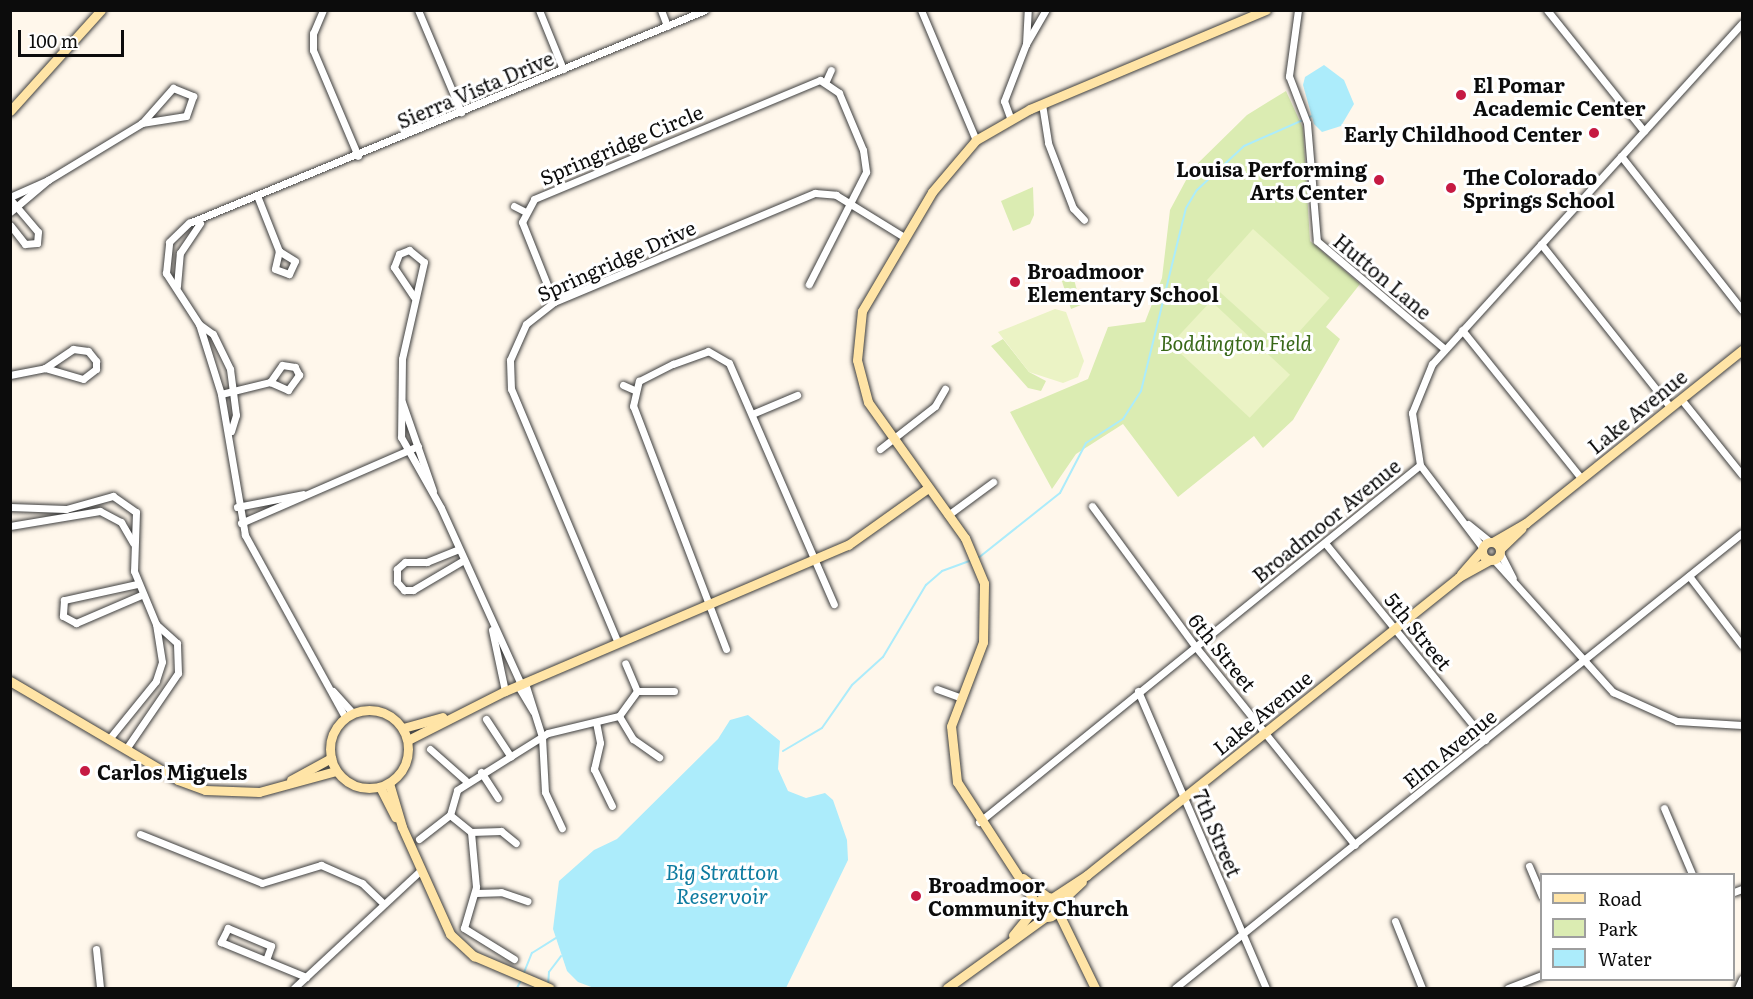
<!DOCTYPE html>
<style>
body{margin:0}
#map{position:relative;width:1753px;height:999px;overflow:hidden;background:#fff7eb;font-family:Literata,serif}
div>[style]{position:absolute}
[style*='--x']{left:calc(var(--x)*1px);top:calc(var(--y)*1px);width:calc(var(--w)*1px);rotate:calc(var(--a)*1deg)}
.green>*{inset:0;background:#dbecb2}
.pitch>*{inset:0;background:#ebf3c5;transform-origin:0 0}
.water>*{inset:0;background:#acecfb}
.stream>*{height:2px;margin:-1px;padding:0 1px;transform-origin:1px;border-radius:1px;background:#acecfb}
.roads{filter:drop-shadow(0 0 2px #3f3f3f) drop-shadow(0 0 2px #3f3f3f)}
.street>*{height:7px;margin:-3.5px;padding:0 3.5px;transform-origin:3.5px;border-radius:3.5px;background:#fff}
.secondary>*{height:9px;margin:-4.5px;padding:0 4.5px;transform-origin:4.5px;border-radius:4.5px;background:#ffe4a6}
.secondary>.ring{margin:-4.5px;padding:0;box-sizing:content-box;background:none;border:9px solid #ffe4a6;border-radius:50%}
.dots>*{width:16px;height:16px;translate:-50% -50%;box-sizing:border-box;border:3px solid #fff;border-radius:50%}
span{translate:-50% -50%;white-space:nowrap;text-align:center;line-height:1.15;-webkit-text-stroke:6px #fff;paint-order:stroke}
.poi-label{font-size:20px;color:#0c0c0c;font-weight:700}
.left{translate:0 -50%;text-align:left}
.right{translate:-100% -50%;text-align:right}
.street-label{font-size:20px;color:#0c0c0c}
.park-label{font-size:20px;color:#386818;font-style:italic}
.water-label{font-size:21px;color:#0d7ba0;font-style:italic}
.frame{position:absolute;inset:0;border:12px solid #0c0c0c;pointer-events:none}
.legend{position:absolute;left:1540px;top:873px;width:195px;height:108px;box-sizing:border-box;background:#fff;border:2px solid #9e9e9e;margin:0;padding:8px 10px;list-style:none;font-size:18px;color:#0c0c0c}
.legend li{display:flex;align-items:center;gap:12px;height:30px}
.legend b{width:30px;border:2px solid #9e9e9e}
.scale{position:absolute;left:18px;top:30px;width:106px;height:27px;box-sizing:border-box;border:3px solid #0c0c0c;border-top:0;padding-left:8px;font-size:18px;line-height:21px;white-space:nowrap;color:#0c0c0c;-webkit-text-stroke:4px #fff;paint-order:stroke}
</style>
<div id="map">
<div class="green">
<i style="clip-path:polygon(1286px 91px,1303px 128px,1310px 241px,1360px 284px,1326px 327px,1340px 339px,1293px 420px,1263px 448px,1254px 436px,1178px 497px,1123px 424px,1076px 454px,1052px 489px,1010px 412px,1088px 379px,1108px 327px,1145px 322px,1162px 278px,1170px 210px,1192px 169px,1247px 115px)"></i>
<i style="clip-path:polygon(1033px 187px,1034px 215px,1030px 224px,1013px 231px,1001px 201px)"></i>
<i style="clip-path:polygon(1070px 265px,1081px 305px,1071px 309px,1058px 269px)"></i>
<i style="clip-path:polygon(1003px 339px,1029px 372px,1046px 381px,1041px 391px,1028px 388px,991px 346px)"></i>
</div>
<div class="pitch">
<i style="left:1253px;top:229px;width:103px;height:69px;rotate:42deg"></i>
<i style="left:1211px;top:301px;width:108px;height:59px;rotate:43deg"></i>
<i style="clip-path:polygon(1055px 309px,1066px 312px,1084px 361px,1078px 377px,1063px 383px,1029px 372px,998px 332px)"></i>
</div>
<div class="water">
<i style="clip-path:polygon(1324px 65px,1344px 80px,1354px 104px,1341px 126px,1322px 132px,1314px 124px,1303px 85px,1305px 77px)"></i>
<i style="clip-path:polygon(748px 715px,780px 741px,778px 769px,788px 791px,806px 798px,825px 793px,833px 800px,847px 840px,848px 860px,786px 988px,594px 988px,578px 982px,567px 971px,553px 929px,559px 881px,594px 850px,617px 839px,718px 739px,730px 720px)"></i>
</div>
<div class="stream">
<i style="--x:977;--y:559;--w:106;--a:-38.5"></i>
<i style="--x:1060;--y:493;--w:56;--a:-62.5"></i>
<i style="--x:1086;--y:443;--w:44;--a:-33"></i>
<i style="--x:1123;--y:419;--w:33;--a:-57"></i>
<i style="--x:1141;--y:391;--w:188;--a:-76.2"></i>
<i style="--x:1186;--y:208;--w:21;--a:-59"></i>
<i style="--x:1197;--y:190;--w:64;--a:-43.1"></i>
<i style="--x:1244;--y:146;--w:74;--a:-23.8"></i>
<i style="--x:783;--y:751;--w:45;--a:-30.5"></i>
<i style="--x:822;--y:728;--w:52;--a:-55.1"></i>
<i style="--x:852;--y:685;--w:42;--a:-42.1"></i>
<i style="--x:883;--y:657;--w:84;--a:-59.2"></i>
<i style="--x:926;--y:585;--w:21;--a:-41"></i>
<i style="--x:942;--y:571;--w:32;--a:-20"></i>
<i style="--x:523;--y:975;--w:24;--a:-68"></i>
<i style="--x:532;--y:953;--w:28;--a:-32"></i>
<i style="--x:548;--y:986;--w:14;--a:-86"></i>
<i style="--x:549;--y:972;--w:20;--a:-53"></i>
<i style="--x:517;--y:988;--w:9;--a:-63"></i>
</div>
<div class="roads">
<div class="street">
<i style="--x:323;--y:10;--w:25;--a:113"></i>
<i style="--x:313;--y:33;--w:17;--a:90"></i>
<i style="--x:313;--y:50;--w:115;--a:67"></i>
<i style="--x:418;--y:10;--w:111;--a:67.1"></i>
<i style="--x:539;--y:10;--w:64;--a:67.9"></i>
<i style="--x:661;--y:10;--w:17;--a:69"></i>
<i style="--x:921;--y:10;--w:141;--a:67.1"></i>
<i style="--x:1298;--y:10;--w:67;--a:97.8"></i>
<i style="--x:1289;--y:76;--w:50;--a:69"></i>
<i style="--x:1307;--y:123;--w:118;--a:85.2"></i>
<i style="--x:1317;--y:241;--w:167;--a:40.2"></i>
<i style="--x:1547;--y:10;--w:155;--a:51.3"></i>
<i style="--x:1026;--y:44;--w:34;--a:-87"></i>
<i style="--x:826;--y:81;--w:12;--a:-66"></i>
<i style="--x:1042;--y:104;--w:39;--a:81"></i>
<i style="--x:1048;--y:143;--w:70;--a:69"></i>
<i style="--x:1073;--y:208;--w:16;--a:47"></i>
<i style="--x:1011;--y:120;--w:20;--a:-110"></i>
<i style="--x:1004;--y:101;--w:61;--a:-68.9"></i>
<i style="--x:1026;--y:44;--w:39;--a:-60"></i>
<i style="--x:1621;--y:156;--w:196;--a:51.8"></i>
<i style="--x:10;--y:197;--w:42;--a:-24.1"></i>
<i style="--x:48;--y:180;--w:110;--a:-31.2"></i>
<i style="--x:142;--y:123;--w:47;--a:-48.5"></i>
<i style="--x:173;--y:88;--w:22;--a:22"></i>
<i style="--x:193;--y:96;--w:21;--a:109"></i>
<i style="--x:186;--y:116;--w:45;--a:171"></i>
<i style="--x:258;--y:198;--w:57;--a:68.4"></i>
<i style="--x:279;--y:251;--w:18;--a:103"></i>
<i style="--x:275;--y:269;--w:15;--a:20"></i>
<i style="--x:289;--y:274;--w:14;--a:-65"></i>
<i style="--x:295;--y:261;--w:19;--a:-148"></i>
<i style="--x:10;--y:199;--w:43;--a:49.7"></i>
<i style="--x:38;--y:232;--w:11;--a:95"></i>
<i style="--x:37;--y:243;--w:12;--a:175"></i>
<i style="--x:25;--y:244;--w:24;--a:-128"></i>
<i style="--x:514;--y:206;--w:11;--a:27"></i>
<i style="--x:10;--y:212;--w:50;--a:-40.1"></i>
<i style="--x:1541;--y:244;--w:208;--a:51.6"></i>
<i style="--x:177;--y:286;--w:33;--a:-85"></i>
<i style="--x:180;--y:253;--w:36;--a:-56"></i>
<i style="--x:414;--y:297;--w:36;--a:-124"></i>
<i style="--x:394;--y:267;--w:14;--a:-69"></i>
<i style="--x:399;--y:254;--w:11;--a:-22"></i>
<i style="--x:409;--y:250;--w:19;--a:39"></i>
<i style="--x:424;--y:262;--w:99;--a:102.8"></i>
<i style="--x:402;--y:359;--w:78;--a:90.7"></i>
<i style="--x:401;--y:437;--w:81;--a:60.6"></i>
<i style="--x:441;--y:508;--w:193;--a:65.6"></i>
<i style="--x:554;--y:302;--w:86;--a:-111.8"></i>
<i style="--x:522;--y:222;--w:26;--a:-62"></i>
<i style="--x:534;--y:199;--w:310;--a:-22.6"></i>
<i style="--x:820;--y:80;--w:23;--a:34"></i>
<i style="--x:839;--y:93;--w:62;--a:67.2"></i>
<i style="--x:863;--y:150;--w:22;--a:82"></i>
<i style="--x:866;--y:172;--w:126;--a:117"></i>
<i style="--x:199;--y:324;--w:17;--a:36"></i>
<i style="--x:213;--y:334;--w:39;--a:64"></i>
<i style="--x:230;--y:369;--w:46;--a:82.6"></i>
<i style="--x:236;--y:415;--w:17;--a:107"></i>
<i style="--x:1462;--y:330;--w:191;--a:51.2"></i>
<i style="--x:10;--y:375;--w:36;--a:-11"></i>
<i style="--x:45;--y:368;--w:34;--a:-34"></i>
<i style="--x:73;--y:349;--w:15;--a:8"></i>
<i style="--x:88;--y:351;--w:13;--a:51"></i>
<i style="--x:96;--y:361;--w:8;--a:90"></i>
<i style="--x:96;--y:369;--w:16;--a:142"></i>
<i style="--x:83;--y:379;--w:40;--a:-164"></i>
<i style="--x:623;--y:385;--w:12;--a:24"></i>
<i style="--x:221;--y:394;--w:50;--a:-13.8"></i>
<i style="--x:270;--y:382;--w:20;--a:24"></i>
<i style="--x:288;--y:390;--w:19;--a:-54"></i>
<i style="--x:299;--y:375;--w:9;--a:-117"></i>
<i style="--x:295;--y:367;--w:13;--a:-171"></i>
<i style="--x:282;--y:365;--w:21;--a:125"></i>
<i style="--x:1681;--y:399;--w:97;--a:51.2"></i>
<i style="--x:402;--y:402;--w:94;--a:70.8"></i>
<i style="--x:752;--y:414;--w:49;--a:-22.9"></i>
<i style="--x:880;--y:449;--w:70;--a:-38"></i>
<i style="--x:935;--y:406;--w:20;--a:-60"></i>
<i style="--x:1420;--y:465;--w:103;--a:52.9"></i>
<i style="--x:1092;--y:506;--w:174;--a:53.7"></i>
<i style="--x:1195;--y:646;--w:255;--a:51.2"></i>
<i style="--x:10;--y:507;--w:56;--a:2"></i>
<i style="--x:66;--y:509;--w:49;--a:-15.5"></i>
<i style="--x:113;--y:496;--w:28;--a:35"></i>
<i style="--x:136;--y:512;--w:59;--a:91.9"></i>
<i style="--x:134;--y:571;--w:57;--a:67.5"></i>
<i style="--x:156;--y:624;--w:38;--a:81"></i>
<i style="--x:162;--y:662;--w:20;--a:108"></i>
<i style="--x:156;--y:681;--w:75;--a:129"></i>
<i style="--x:237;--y:507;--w:67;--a:-11.1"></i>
<i style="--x:948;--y:515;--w:56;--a:-36.3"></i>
<i style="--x:241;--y:523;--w:193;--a:-23.5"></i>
<i style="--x:1468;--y:524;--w:27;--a:39"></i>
<i style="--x:10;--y:526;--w:91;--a:-9.5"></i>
<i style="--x:100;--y:511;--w:24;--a:28"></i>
<i style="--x:121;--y:522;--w:24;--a:60"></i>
<i style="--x:1325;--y:543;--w:254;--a:50.9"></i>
<i style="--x:459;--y:549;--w:35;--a:158"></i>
<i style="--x:427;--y:562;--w:22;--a:180"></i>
<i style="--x:405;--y:562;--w:11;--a:139"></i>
<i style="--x:397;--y:569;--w:13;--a:90"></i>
<i style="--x:397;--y:582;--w:11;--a:49"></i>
<i style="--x:404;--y:590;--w:9;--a:0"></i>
<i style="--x:413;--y:590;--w:59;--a:-30.5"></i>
<i style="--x:1500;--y:553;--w:28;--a:63"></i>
<i style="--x:1494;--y:560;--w:178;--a:48"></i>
<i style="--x:1613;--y:692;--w:70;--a:24.4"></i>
<i style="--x:1677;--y:721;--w:65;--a:3.5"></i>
<i style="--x:1689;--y:576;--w:87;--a:52.5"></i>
<i style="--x:137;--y:584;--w:75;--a:167.6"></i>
<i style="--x:64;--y:600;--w:16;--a:94"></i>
<i style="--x:63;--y:616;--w:15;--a:28"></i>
<i style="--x:76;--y:623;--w:71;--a:-23.3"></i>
<i style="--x:492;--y:630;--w:62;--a:78"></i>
<i style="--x:618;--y:643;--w:276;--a:-112.8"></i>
<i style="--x:511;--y:389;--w:29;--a:-92"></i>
<i style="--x:510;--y:360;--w:39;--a:-66"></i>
<i style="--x:526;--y:324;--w:36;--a:-38"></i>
<i style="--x:554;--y:302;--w:283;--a:-22.7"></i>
<i style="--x:815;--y:193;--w:21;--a:5"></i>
<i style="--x:836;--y:195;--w:80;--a:31.7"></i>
<i style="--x:726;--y:649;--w:260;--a:-110.9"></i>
<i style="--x:633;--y:406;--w:26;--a:-77"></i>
<i style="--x:639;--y:381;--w:38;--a:-27"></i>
<i style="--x:673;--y:364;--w:37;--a:-20"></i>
<i style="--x:708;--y:351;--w:24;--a:30"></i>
<i style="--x:729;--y:363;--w:263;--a:66.5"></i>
<i style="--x:525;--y:683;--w:57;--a:72.5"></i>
<i style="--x:542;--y:737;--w:55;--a:86.9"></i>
<i style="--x:545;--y:792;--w:40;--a:65"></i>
<i style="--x:518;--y:686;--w:29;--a:59"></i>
<i style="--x:937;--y:689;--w:23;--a:20"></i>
<i style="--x:333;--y:691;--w:30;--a:48"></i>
<i style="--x:637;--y:691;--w:37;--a:0"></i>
<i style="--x:1138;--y:691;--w:323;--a:66.7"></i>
<i style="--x:619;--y:716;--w:27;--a:59"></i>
<i style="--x:633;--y:739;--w:32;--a:35"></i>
<i style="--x:345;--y:717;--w:208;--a:-118.8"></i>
<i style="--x:245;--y:535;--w:143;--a:-99.7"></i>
<i style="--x:221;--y:394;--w:73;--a:-107.4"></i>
<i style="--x:199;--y:324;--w:61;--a:-122.9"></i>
<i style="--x:166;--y:273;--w:31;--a:-84"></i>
<i style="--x:169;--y:242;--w:28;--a:-44"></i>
<i style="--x:189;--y:223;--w:558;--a:-22.43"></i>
<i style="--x:486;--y:719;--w:45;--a:56.7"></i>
<i style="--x:596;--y:722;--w:21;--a:79"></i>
<i style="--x:600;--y:743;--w:27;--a:103"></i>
<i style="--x:594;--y:769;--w:41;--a:64.1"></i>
<i style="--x:126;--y:749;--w:92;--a:-55.6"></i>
<i style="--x:178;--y:673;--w:30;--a:-92"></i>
<i style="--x:177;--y:643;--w:28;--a:-138"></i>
<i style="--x:430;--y:749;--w:47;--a:41.5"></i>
<i style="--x:481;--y:772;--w:31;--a:57"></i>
<i style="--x:1664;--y:808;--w:72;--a:67"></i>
<i style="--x:979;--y:822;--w:567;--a:-38.99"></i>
<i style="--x:1420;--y:465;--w:53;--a:-98.7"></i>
<i style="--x:1412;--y:413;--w:53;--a:-67.8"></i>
<i style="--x:1432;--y:364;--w:461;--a:-47.7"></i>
<i style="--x:471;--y:832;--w:30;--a:-2"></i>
<i style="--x:501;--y:831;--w:19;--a:39"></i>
<i style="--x:140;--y:834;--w:131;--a:21.9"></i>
<i style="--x:262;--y:883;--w:62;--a:-17"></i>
<i style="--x:321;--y:865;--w:45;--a:23.7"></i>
<i style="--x:362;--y:883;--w:30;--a:44"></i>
<i style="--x:419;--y:839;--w:39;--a:-38"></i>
<i style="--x:1529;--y:866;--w:33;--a:67"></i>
<i style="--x:1734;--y:892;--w:9;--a:-21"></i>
<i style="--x:476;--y:893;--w:25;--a:-2"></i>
<i style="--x:501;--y:892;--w:28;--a:19"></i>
<i style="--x:1395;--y:921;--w:72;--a:68.1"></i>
<i style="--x:96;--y:949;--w:39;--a:84"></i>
<i style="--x:514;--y:959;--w:59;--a:-148.2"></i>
<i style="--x:464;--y:928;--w:43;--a:-73.7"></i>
<i style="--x:476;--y:887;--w:55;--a:-95.2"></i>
<i style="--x:471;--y:832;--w:27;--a:-141"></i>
<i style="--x:450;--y:815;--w:26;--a:-74"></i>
<i style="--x:457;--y:790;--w:107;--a:-32.1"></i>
<i style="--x:548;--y:733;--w:73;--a:-13.5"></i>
<i style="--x:619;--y:716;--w:31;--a:-54"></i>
<i style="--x:637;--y:691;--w:30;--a:-113"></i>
<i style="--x:266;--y:960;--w:15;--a:-70"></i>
<i style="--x:271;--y:946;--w:47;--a:-157.3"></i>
<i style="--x:228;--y:928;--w:16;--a:117"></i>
<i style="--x:221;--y:942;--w:92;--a:22.4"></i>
<i style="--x:294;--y:988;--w:172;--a:-42.9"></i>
<i style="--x:1175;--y:988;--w:727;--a:-38.75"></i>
<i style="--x:1508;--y:988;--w:36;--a:-21"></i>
<i style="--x:1738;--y:988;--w:10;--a:-66"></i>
</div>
<div class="secondary">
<i style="--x:10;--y:111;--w:136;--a:-48"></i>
<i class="ring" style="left:1482px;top:542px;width:9px;height:9px"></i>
<i style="--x:1493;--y:542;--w:38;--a:-30"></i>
<i style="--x:1526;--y:523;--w:277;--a:-38.7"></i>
<i style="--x:1500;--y:549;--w:30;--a:-44"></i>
<i style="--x:1461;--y:574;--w:30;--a:-49"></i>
<i style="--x:10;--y:681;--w:195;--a:30.5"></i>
<i style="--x:178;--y:780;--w:29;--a:20"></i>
<i style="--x:205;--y:790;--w:54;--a:2.1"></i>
<i style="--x:259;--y:792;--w:80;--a:-15.3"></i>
<i class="ring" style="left:330px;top:710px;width:69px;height:69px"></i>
<i style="--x:403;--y:728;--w:41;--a:-15.4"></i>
<i style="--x:408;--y:740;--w:109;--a:-26.8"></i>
<i style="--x:505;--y:691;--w:373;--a:-23.1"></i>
<i style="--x:848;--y:545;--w:98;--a:-35.5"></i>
<i style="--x:291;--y:780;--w:46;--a:-28.8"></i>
<i style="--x:389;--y:783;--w:46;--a:73.5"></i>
<i style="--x:402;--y:827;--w:117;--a:65.8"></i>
<i style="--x:450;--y:934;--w:33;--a:43"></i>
<i style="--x:474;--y:956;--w:82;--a:23.1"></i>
<i style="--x:380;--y:787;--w:34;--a:63"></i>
<i style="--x:1023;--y:878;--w:31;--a:38"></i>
<i class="ring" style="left:1037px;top:897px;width:11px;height:11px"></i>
<i style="--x:1052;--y:898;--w:42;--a:-33.3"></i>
<i style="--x:1087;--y:875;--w:477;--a:-38.7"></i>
<i style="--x:1459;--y:577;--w:35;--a:-29"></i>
<i style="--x:1037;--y:905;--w:147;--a:-123"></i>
<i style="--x:957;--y:782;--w:56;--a:-96.1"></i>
<i style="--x:951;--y:726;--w:90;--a:-69.1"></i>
<i style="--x:983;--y:642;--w:59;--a:-89"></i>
<i style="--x:984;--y:583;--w:49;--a:-112.9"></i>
<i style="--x:965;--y:538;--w:167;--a:-125.5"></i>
<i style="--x:868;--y:402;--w:43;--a:-104.7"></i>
<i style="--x:857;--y:360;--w:49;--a:-84.2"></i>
<i style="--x:862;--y:311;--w:138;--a:-59.5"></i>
<i style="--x:932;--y:192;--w:68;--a:-49.8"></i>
<i style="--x:976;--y:140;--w:62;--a:-29.9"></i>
<i style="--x:1030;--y:109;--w:256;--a:-22.8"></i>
<i style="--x:1057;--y:905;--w:34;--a:-43"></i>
<i style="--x:1057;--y:910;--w:87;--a:64"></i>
<i style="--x:1013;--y:935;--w:36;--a:-51"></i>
<i style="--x:947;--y:988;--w:121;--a:-35.9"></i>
</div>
</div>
<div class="dots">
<i style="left:1461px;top:95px;background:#c61a43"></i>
<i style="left:1594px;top:133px;background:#c61a43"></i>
<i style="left:1379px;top:180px;background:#c61a43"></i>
<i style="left:1451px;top:188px;background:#c61a43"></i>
<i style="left:1015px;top:282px;background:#c61a43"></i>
<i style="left:85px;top:771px;background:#c61a43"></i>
<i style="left:916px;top:896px;background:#c61a43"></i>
</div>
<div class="poi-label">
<span class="left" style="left:1473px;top:96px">El Pomar<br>Academic Center</span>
<span class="right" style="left:1582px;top:133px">Early Childhood Center</span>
<span class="right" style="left:1367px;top:180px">Louisa Performing<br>Arts Center</span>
<span class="left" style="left:1463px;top:188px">The Colorado<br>Springs School</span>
<span class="left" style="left:1027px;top:282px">Broadmoor<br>Elementary School</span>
<span class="left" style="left:97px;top:771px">Carlos Miguels</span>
<span class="left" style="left:928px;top:896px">Broadmoor<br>Community Church</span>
</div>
<div class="street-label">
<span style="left:475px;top:89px;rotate:-23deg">Sierra Vista Drive</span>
<span style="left:621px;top:144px;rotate:-23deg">Springridge Circle</span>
<span style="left:616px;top:260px;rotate:-24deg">Springridge Drive</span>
<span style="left:1383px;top:276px;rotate:40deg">Hutton Lane</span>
<span style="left:1637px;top:411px;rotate:-39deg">Lake Avenue</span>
<span style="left:1326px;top:520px;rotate:-39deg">Broadmoor Avenue</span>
<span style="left:1419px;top:631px;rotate:51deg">5th Street</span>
<span style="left:1223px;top:652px;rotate:51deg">6th Street</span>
<span style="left:1262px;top:712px;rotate:-39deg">Lake Avenue</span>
<span style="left:1449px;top:748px;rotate:-39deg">Elm Avenue</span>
<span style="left:1218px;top:833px;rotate:67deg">7th Street</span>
</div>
<div class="park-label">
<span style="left:1236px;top:342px">Boddington Field</span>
</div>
<div class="water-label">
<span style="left:722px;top:883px">Big Stratton<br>Reservoir</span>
</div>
<div class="frame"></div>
<ul class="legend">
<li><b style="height:8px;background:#ffe4a6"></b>Road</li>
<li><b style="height:16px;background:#dbecb2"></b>Park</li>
<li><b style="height:16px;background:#acecfb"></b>Water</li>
</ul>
<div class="scale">100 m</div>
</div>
